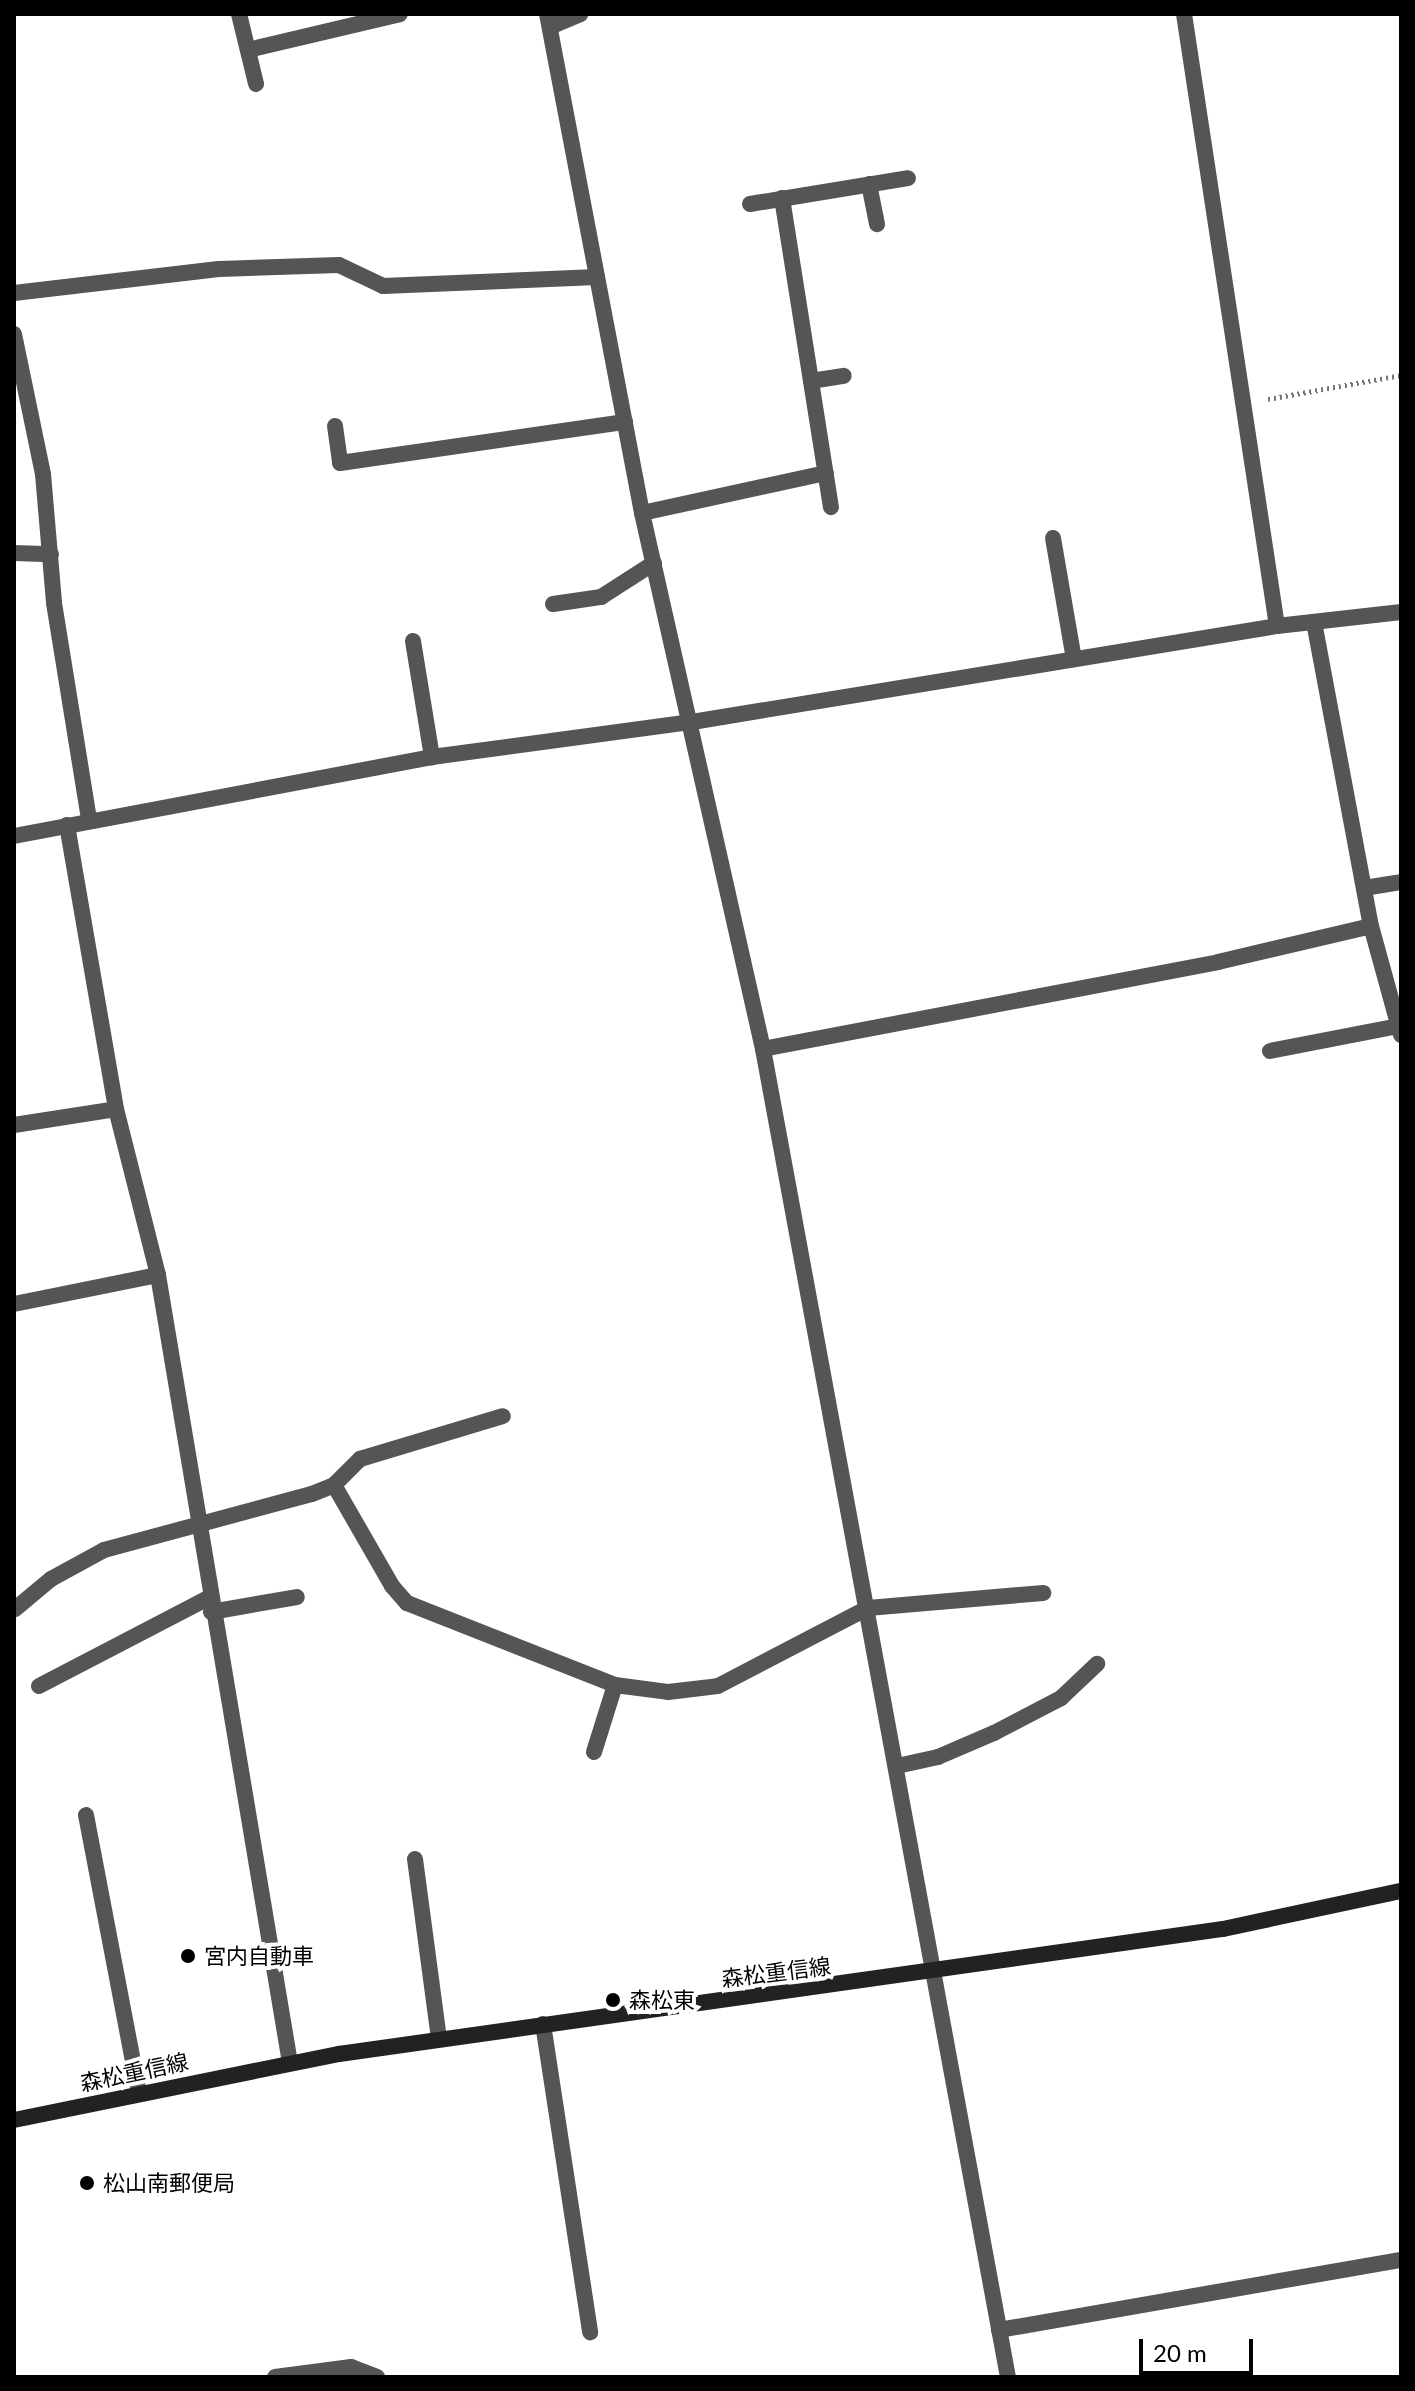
<!DOCTYPE html>
<meta charset="utf-8">
<style>
body{margin:0}
#map{position:relative;width:1415px;height:2391px;overflow:hidden;background:#fff;font-family:Lato,"Noto Sans JP",sans-serif}
div>[style]{position:absolute}
[style*='--x']{left:calc(var(--x)*1px);top:calc(var(--y)*1px);width:calc(var(--w)*1px);rotate:calc(var(--a)*1deg)}
.path>*{height:5px;margin-top:-2.5px;transform-origin:0;background:repeating-linear-gradient(90deg,#777 0 2px,transparent 0 6px)}
.street>*{height:16px;margin:-8px;padding:0 8px;transform-origin:8px;border-radius:8px;background:#555}
.secondary>*{height:16px;margin:-8px;padding:0 8px;transform-origin:8px;border-radius:8px;background:#222}
.dots>*{width:22px;height:22px;translate:-50% -50%;box-sizing:border-box;border:4px solid #fff;border-radius:50%}
span{translate:-50% -50%;white-space:nowrap;text-align:center;line-height:1.15;-webkit-text-stroke:8px #fff;paint-order:stroke}
.poi-label{font-size:22px;color:#000}
.left{translate:0 -50%;text-align:left}
.street-label{font-size:22px;color:#000}
.frame{position:absolute;inset:0;border:16px solid #000;pointer-events:none}
.scale{position:absolute;left:1139px;top:2339px;width:114px;height:36px;box-sizing:border-box;border:4px solid #000;border-top:0;padding-left:10px;font-size:24px;line-height:28px;white-space:nowrap;color:#000;-webkit-text-stroke:6px #fff;paint-order:stroke}
</style>
<div id="map">
<div class="path">
<i style="--x:1268;--y:399;--w:135;--a:-10.2"></i>
</div>
<div class="street">
<i style="--x:239;--y:14;--w:72;--a:76.3"></i>
<i style="--x:547;--y:14;--w:508;--a:79.22"></i>
<i style="--x:642;--y:513;--w:549;--a:77.28"></i>
<i style="--x:763;--y:1049;--w:1350;--a:79.55"></i>
<i style="--x:1184;--y:14;--w:619;--a:81.36"></i>
<i style="--x:550;--y:27;--w:33;--a:-23"></i>
<i style="--x:248;--y:50;--w:156;--a:-13.3"></i>
<i style="--x:869;--y:184;--w:41;--a:78.7"></i>
<i style="--x:782;--y:198;--w:313;--a:81"></i>
<i style="--x:750;--y:204;--w:160;--a:-9.3"></i>
<i style="--x:14;--y:293;--w:206;--a:-6.7"></i>
<i style="--x:219;--y:269;--w:120;--a:-1.9"></i>
<i style="--x:339;--y:265;--w:49;--a:25.5"></i>
<i style="--x:383;--y:286;--w:214;--a:-2.4"></i>
<i style="--x:14;--y:334;--w:143;--a:78.3"></i>
<i style="--x:43;--y:474;--w:129;--a:85.1"></i>
<i style="--x:54;--y:603;--w:220;--a:80.8"></i>
<i style="--x:811;--y:381;--w:33;--a:-9"></i>
<i style="--x:335;--y:426;--w:37;--a:82"></i>
<i style="--x:340;--y:463;--w:288;--a:-8.2"></i>
<i style="--x:642;--y:513;--w:188;--a:-12.3"></i>
<i style="--x:1053;--y:538;--w:123;--a:80.2"></i>
<i style="--x:14;--y:553;--w:37;--a:2"></i>
<i style="--x:553;--y:604;--w:49;--a:-8.3"></i>
<i style="--x:601;--y:597;--w:63;--a:-32.7"></i>
<i style="--x:1314;--y:622;--w:309;--a:79.4"></i>
<i style="--x:1371;--y:926;--w:113;--a:74.6"></i>
<i style="--x:413;--y:641;--w:118;--a:80.7"></i>
<i style="--x:67;--y:825;--w:288;--a:80.2"></i>
<i style="--x:116;--y:1109;--w:171;--a:75.8"></i>
<i style="--x:158;--y:1275;--w:799;--a:80.49"></i>
<i style="--x:14;--y:836;--w:425;--a:-10.7"></i>
<i style="--x:432;--y:757;--w:262;--a:-7.7"></i>
<i style="--x:692;--y:722;--w:593;--a:-9.32"></i>
<i style="--x:1277;--y:626;--w:125;--a:-6.4"></i>
<i style="--x:1364;--y:888;--w:37;--a:-9"></i>
<i style="--x:763;--y:1049;--w:463;--a:-10.8"></i>
<i style="--x:1218;--y:962;--w:157;--a:-13.2"></i>
<i style="--x:1270;--y:1051;--w:131;--a:-11"></i>
<i style="--x:14;--y:1125;--w:103;--a:-8.9"></i>
<i style="--x:14;--y:1304;--w:147;--a:-11.4"></i>
<i style="--x:334;--y:1485;--w:116;--a:60.1"></i>
<i style="--x:392;--y:1586;--w:23;--a:49"></i>
<i style="--x:407;--y:1603;--w:224;--a:21.5"></i>
<i style="--x:615;--y:1685;--w:53;--a:7.5"></i>
<i style="--x:668;--y:1692;--w:50;--a:-6.8"></i>
<i style="--x:718;--y:1686;--w:169;--a:-27.5"></i>
<i style="--x:868;--y:1608;--w:176;--a:-4.9"></i>
<i style="--x:15;--y:1609;--w:47;--a:-39.8"></i>
<i style="--x:51;--y:1579;--w:60;--a:-28.7"></i>
<i style="--x:104;--y:1550;--w:215;--a:-15.1"></i>
<i style="--x:312;--y:1494;--w:24;--a:-22"></i>
<i style="--x:334;--y:1485;--w:37;--a:-45"></i>
<i style="--x:360;--y:1459;--w:149;--a:-16.7"></i>
<i style="--x:211;--y:1612;--w:87;--a:-9.9"></i>
<i style="--x:39;--y:1686;--w:191;--a:-27.5"></i>
<i style="--x:594;--y:1752;--w:70;--a:-72.6"></i>
<i style="--x:897;--y:1766;--w:42;--a:-12.4"></i>
<i style="--x:938;--y:1757;--w:61;--a:-23.2"></i>
<i style="--x:994;--y:1733;--w:76;--a:-27.6"></i>
<i style="--x:1061;--y:1698;--w:50;--a:-43.4"></i>
<i style="--x:86;--y:1815;--w:282;--a:79.2"></i>
<i style="--x:415;--y:1859;--w:182;--a:82.4"></i>
<i style="--x:543;--y:2024;--w:312;--a:81.3"></i>
<i style="--x:999;--y:2330;--w:408;--a:-9.9"></i>
<i style="--x:275;--y:2377;--w:77;--a:-7.5"></i>
<i style="--x:351;--y:2367;--w:28;--a:21"></i>
</div>
<div class="secondary">
<i style="--x:14;--y:2120;--w:332;--a:-11.5"></i>
<i style="--x:339;--y:2054;--w:893;--a:-8.05"></i>
<i style="--x:1223;--y:1929;--w:182;--a:-12.1"></i>
</div>
<div class="dots">
<i style="left:188px;top:1956px;background:#000"></i>
<i style="left:613px;top:2000px;background:#000"></i>
<i style="left:87px;top:2183px;background:#000"></i>
</div>
<div class="poi-label">
<span class="left" style="left:204px;top:1956px">宮内自動車</span>
<span class="left" style="left:629px;top:2000px">森松東</span>
<span class="left" style="left:103px;top:2183px">松山南郵便局</span>
</div>
<div class="street-label">
<span style="left:776px;top:1972px;rotate:-7deg">森松重信線</span>
<span style="left:134px;top:2072px;rotate:-12deg">森松重信線</span>
</div>
<div class="frame"></div>
<div class="scale">20 m</div>
</div>
